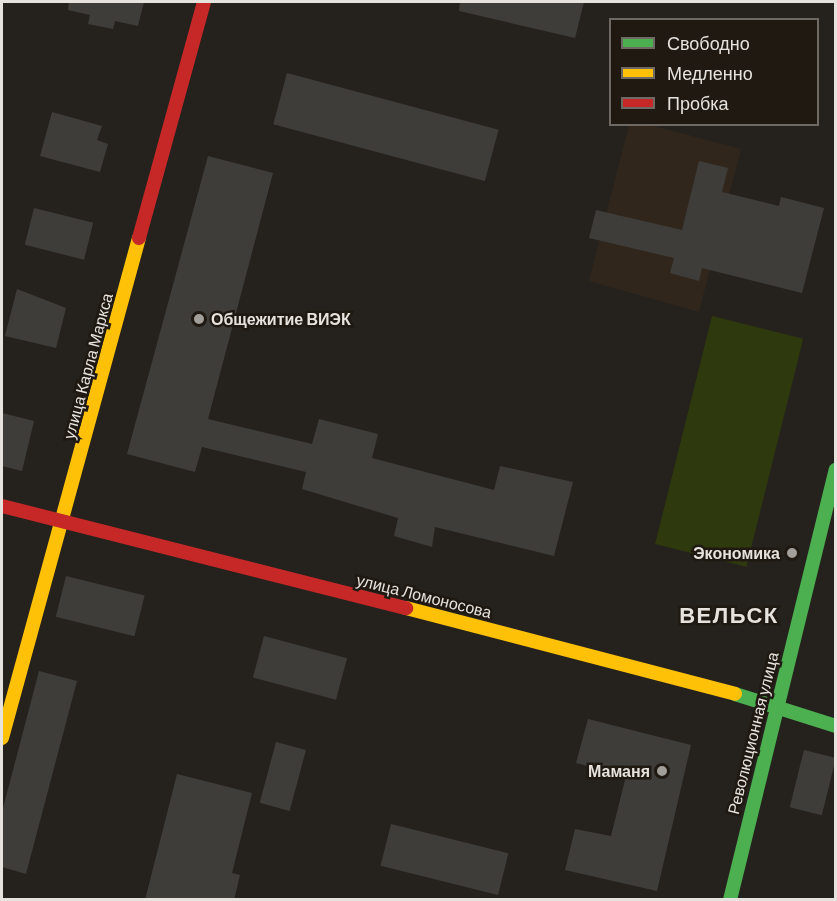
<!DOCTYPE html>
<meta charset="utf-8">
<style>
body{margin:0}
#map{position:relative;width:837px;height:901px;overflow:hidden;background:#25221e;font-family:Barlow,sans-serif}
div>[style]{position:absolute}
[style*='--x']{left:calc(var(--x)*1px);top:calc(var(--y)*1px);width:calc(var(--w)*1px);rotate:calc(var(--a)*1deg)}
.built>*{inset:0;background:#30261b}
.green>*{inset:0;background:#2e3a0d;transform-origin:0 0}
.building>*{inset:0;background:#3f3d3a;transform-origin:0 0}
.fast>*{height:14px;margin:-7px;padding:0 7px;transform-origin:7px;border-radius:7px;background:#4caf50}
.slow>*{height:14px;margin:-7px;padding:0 7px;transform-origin:7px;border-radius:7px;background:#ffc107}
.jam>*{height:14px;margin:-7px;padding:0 7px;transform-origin:7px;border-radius:7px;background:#c62828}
.dots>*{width:16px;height:16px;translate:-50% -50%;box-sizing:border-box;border:3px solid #1f1912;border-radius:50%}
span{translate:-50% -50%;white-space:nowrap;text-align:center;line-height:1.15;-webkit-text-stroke:5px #1f1912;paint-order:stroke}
.poi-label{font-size:16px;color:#e6e2dd;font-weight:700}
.left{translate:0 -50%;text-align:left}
.right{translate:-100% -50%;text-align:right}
.street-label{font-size:16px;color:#e6e2dd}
.district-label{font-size:22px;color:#e6e2dd;font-weight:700;letter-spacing:1.5px}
.frame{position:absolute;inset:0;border:3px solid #e6e2dd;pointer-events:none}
.legend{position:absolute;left:609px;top:18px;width:210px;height:108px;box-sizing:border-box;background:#1f1912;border:2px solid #6f6963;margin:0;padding:8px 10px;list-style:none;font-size:18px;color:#e6e2dd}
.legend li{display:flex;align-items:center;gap:12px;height:30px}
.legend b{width:30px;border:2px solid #6f6963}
</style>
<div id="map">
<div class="built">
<i style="clip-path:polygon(629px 125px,650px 125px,741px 149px,699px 312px,589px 281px)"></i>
</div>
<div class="green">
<i style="left:712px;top:316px;width:94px;height:235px;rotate:14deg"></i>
</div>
<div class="building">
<i style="clip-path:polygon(69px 2px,144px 2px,138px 26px,115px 21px,113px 29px,88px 24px,90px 15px,68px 10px)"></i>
<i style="clip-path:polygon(460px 2px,584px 2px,575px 38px,459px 11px)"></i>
<i style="left:287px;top:73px;width:219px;height:53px;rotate:15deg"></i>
<i style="clip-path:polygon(52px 112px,102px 126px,97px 140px,108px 144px,100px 172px,40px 156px)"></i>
<i style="clip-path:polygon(208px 156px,273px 173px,208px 419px,312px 444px,319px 419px,378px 434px,372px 458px,494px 490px,500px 466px,573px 482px,554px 556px,435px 527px,432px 547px,394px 536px,398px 518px,302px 489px,306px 472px,202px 447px,195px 472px,127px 454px)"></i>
<i style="clip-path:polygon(699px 161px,728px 168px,722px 192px,779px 206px,781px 197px,824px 208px,802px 293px,702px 268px,699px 281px,670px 273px,674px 258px,589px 238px,596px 210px,682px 230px)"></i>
<i style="left:34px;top:208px;width:61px;height:38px;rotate:14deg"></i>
<i style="clip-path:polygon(17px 289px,66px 308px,56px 348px,5px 336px)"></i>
<i style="clip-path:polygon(2px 413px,34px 421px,22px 471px,2px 466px)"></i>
<i style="left:66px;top:576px;width:81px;height:42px;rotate:14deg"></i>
<i style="left:264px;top:636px;width:86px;height:43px;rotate:15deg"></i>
<i style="clip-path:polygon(39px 671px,77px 681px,26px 874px,2px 867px,2px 812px)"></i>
<i style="clip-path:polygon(588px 719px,691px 745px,657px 891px,565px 870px,575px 829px,611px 836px,626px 776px,576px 763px)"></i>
<i style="left:276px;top:742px;width:31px;height:63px;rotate:15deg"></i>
<i style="left:804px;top:750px;width:33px;height:59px;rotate:14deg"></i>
<i style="clip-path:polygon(177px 774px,252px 793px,232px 873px,240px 875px,234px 900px,145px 900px)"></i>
<i style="left:391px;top:824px;width:121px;height:43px;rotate:14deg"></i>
</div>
<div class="fast">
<i style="--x:735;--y:694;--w:106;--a:17.6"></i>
<i style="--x:730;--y:900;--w:443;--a:-76.2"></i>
</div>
<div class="slow">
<i style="--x:406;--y:608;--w:340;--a:14.6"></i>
<i style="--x:2;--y:738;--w:518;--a:-74.68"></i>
</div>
<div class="jam">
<i style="--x:139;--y:238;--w:245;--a:-74.6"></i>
<i style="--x:2;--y:506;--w:417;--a:14.2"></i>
</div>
<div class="dots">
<i style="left:199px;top:319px;background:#a29f9a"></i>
<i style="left:792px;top:553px;background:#a29f9a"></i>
<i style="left:662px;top:771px;background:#a29f9a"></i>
</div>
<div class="poi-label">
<span class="left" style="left:211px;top:319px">Общежитие ВИЭК</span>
<span class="right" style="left:780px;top:553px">Экономика</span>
<span class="right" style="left:650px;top:771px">Маманя</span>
</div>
<div class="street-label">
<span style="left:88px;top:366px;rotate:-75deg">улица Карла Маркса</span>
<span style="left:424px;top:596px;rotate:14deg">улица Ломоносова</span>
<span style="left:753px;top:733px;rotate:-76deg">Революционная улица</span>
</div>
<div class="district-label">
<span style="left:729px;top:615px">ВЕЛЬСК</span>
</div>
<div class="frame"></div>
<ul class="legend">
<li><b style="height:8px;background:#4caf50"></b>Свободно</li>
<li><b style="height:8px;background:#ffc107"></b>Медленно</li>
<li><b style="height:8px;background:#c62828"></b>Пробка</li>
</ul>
</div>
